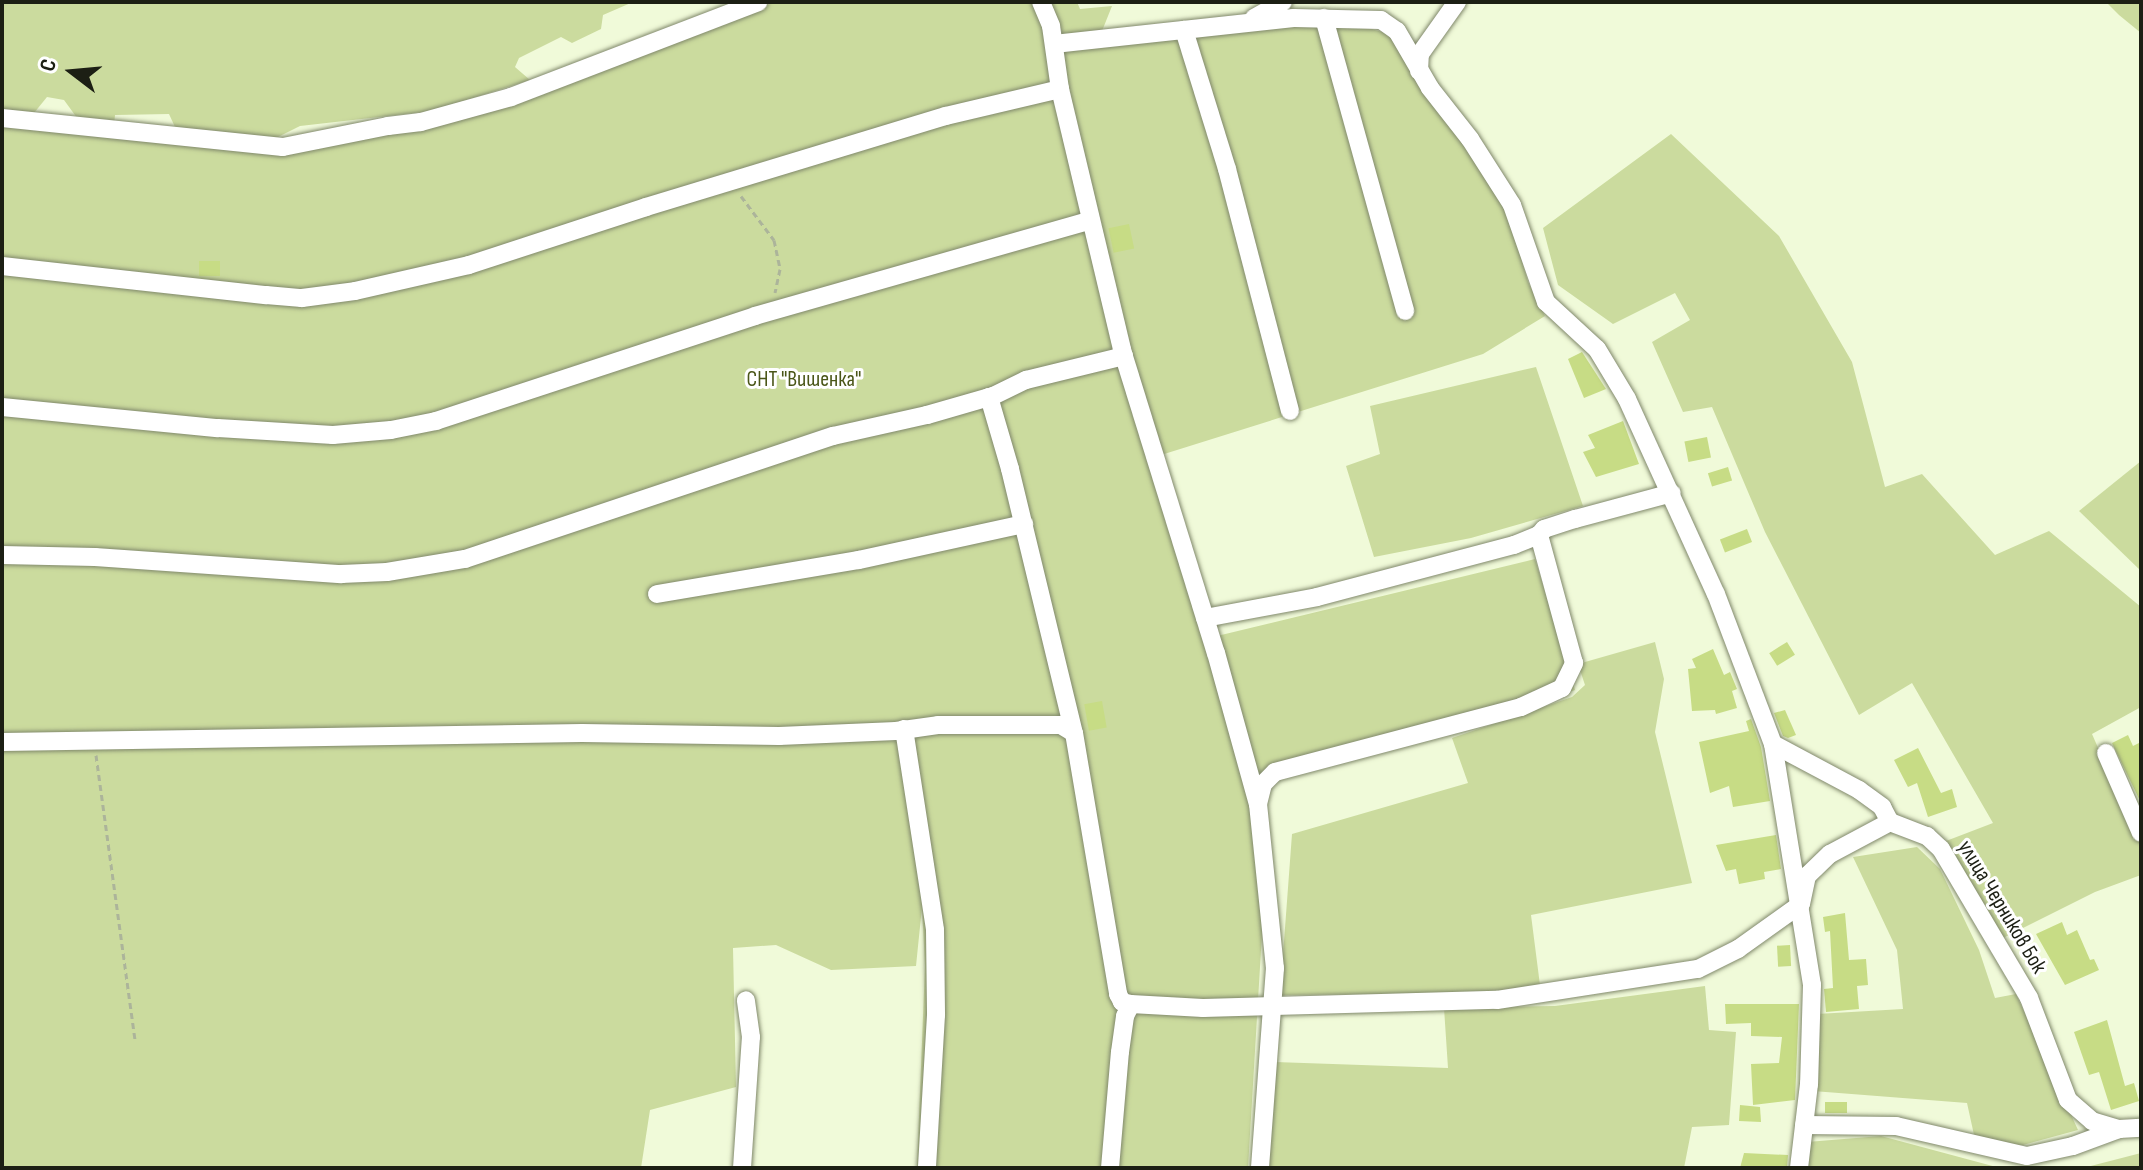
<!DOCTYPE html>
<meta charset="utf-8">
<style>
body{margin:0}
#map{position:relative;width:2143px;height:1170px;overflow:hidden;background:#f0fad9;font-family:"Sofia Sans Condensed",sans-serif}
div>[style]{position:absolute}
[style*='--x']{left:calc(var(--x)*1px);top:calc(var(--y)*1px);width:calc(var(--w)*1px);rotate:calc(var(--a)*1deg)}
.green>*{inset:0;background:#cbdb9e}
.building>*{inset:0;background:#c7dc85;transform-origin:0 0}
.path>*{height:3px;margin-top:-1.5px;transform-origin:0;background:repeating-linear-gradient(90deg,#acb49a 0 6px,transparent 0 10px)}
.roads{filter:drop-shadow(0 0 2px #80886b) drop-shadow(0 0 2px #80886b)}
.minor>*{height:18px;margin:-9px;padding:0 9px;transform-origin:9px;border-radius:9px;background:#fff}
span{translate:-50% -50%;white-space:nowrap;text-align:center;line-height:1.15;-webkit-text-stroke:6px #fff;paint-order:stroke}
.park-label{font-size:22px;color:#4a5618}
.street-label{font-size:22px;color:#1c1f14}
.frame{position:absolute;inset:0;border:4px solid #1c1f14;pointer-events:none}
.north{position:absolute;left:32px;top:32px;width:80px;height:80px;-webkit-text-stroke:6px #fff;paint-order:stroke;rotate:286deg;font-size:22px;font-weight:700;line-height:32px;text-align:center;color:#1c1f14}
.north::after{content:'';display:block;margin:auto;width:28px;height:36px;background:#1c1f14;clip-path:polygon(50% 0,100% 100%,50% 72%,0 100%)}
</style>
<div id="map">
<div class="green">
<i style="clip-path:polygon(2px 2px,633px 2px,603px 15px,601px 29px,572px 43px,561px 37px,519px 58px,515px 67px,530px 80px,432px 111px,300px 126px,274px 139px,175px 127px,169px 114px,115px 115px,114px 125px,80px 122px,64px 100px,47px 97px,34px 113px,2px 111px)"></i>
<i style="clip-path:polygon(775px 2px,1033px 2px,1050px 49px,1314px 24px,1364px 27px,1386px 33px,1407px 58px,1417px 84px,1468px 147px,1507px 209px,1528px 282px,1545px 316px,1483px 354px,1161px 455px,1217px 636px,1535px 559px,1575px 690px,1506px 717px,1279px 776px,1268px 787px,1254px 816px,1264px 900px,1248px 1168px,917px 1168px,925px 966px,922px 907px,916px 966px,831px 970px,776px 945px,733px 948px,736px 1087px,650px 1110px,641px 1168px,2px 1168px,2px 125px,282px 153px,551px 89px)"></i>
<i style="clip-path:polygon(1051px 2px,1077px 2px,1080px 9px,1112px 6px,1102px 31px,1063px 35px)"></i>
<i style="clip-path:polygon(2106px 2px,2141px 2px,2141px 33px,2119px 15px)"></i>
<i style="clip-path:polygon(1671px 134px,1779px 236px,1852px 362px,1885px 487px,1922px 474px,1995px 555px,2049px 531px,2141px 607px,2141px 707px,2092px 734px,2141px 846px,2141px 875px,2095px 892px,2003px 938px,1946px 841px,1993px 823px,1912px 683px,1859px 715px,1765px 532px,1712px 407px,1683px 412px,1652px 342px,1690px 320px,1675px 293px,1613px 324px,1558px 285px,1543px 228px)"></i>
<i style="clip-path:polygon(1536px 367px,1583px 506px,1471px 538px,1374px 557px,1346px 466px,1380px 454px,1370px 406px)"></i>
<i style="clip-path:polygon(2141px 461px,2141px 571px,2079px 511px)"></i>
<i style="clip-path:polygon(1655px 642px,1664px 679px,1655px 732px,1692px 883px,1531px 915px,1541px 993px,1280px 995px,1292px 834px,1468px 783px,1452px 738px,1572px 697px,1585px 685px,1578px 664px)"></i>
<i style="clip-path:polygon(1917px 847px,1940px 869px,1979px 950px,1995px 998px,2016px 994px,2078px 1130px,2023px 1145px,1976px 1144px,1967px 1103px,1813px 1091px,1817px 1014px,1903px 1009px,1897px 950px,1853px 857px)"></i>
<i style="clip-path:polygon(1705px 986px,1709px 1030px,1736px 1032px,1729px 1125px,1692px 1127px,1684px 1168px,1267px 1168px,1275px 1062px,1448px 1068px,1444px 1008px,1555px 1006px)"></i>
<i style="clip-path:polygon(1881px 1136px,2000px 1168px,1804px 1168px,1807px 1142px)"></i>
<i style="clip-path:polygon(2141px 1153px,2141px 1168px,2083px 1168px)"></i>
</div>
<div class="building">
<i style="left:1129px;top:224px;width:25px;height:21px;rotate:78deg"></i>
<i style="left:199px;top:261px;width:21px;height:15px"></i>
<i style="clip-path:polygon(1582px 352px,1606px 389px,1584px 398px,1568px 359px)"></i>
<i style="clip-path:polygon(1623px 421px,1639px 464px,1596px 477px,1583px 452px,1595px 448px,1588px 435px)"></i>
<i style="left:1707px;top:437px;width:21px;height:23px;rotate:79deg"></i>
<i style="left:1728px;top:467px;width:14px;height:21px;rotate:73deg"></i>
<i style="left:1747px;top:529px;width:14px;height:29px;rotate:69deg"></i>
<i style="left:1787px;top:642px;width:15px;height:21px;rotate:58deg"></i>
<i style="clip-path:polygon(1713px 649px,1724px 675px,1730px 672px,1737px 689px,1732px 691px,1737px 708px,1716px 714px,1715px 710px,1692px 711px,1688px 669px,1696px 668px,1692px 659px)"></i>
<i style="left:1102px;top:701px;width:27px;height:18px;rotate:80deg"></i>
<i style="clip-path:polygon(1785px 710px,1796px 735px,1788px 738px,1783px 736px,1774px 713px)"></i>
<i style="clip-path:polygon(1751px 719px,1761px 747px,1770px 801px,1733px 807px,1729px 786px,1710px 793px,1699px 742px,1749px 731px,1746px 721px)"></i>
<i style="clip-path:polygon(2128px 735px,2133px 746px,2141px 742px,2141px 803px,2112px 743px)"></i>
<i style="clip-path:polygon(1918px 748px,1941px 793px,1952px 789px,1957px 807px,1928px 817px,1917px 783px,1908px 787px,1894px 760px)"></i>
<i style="clip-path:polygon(1776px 835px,1781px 869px,1764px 872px,1765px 879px,1739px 884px,1736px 869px,1726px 871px,1716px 845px)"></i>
<i style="clip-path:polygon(1845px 913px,1849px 960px,1866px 959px,1868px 985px,1857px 986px,1859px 1009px,1826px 1012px,1824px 989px,1833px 988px,1830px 931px,1825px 932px,1823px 917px)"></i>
<i style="clip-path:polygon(2062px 922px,2067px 935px,2077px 930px,2090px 960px,2094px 959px,2099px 970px,2065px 985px,2036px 934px)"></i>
<i style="left:1790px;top:945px;width:21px;height:13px;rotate:87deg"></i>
<i style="clip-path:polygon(1725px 1004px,1799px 1004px,1795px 1100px,1753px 1105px,1751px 1064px,1779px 1063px,1782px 1037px,1751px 1036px,1751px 1023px,1726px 1024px)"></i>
<i style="clip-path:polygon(2107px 1020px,2125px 1086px,2134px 1083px,2139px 1101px,2111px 1110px,2099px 1072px,2089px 1075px,2074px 1032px)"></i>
<i style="left:1825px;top:1102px;width:22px;height:11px"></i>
<i style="clip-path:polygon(1740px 1105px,1760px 1107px,1761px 1122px,1739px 1121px)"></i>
<i style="clip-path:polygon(1744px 1153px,1788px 1155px,1787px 1168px,1740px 1168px)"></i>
</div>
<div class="path">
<i style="--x:741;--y:196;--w:55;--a:53.1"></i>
<i style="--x:774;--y:240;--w:30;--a:78"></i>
<i style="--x:780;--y:269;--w:24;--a:102"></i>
<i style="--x:96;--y:755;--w:289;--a:82.2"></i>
</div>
<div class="roads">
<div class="minor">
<i style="--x:1041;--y:2;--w:26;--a:67"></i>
<i style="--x:1051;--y:26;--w:64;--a:81.9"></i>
<i style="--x:1060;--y:89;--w:268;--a:76.6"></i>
<i style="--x:1122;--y:350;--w:317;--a:72.8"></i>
<i style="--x:1216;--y:653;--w:157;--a:74.5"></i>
<i style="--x:1258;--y:804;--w:165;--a:84.1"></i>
<i style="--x:1275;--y:968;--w:201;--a:94.3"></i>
<i style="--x:1254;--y:18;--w:33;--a:-29"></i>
<i style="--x:1324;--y:18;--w:304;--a:74.5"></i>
<i style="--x:1184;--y:30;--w:145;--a:72.8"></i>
<i style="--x:1227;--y:169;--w:250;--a:75.4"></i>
<i style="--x:1054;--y:44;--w:241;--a:-6.2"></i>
<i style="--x:1294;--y:18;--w:87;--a:1.3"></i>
<i style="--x:1381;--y:20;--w:19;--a:35"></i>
<i style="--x:1397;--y:31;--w:66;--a:59.9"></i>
<i style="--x:1430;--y:88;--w:65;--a:51.9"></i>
<i style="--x:1470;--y:139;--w:78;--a:57.5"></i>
<i style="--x:1512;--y:205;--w:103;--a:70.7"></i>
<i style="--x:1546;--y:302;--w:69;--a:42.7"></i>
<i style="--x:1597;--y:349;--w:58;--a:59"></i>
<i style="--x:1627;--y:399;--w:214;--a:65.5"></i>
<i style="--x:1716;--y:594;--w:160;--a:69.2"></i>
<i style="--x:1773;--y:744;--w:244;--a:80.8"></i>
<i style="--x:1812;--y:985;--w:99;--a:91.7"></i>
<i style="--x:1809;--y:1084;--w:85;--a:96.8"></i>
<i style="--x:1419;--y:71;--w:17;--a:-87"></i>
<i style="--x:1420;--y:54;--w:64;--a:-54.6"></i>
<i style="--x:2;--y:118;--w:282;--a:5.9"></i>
<i style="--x:283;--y:147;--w:107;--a:-11.3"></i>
<i style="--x:388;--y:126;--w:33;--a:-7"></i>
<i style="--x:421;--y:122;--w:93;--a:-15.5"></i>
<i style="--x:511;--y:97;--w:265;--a:-21"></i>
<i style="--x:2;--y:266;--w:266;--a:6.3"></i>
<i style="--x:266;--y:295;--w:36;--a:5"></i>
<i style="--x:302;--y:298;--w:53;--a:-7.5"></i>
<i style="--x:355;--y:291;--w:117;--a:-12.8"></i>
<i style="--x:469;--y:265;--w:186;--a:-18.1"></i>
<i style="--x:646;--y:207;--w:313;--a:-16.9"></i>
<i style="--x:946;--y:116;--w:117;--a:-13.3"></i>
<i style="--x:989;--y:397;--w:75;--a:73.7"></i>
<i style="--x:1010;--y:469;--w:272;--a:76.4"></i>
<i style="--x:2;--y:407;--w:217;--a:5.6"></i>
<i style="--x:218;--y:428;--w:115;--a:3.5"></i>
<i style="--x:333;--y:435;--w:58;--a:-4.9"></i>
<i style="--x:391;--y:430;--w:46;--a:-11.3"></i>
<i style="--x:436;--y:421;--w:336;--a:-18.2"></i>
<i style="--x:755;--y:316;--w:349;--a:-15.9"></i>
<i style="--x:2;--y:555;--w:93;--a:1.2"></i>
<i style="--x:95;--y:557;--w:247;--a:4"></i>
<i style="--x:341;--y:574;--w:46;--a:-2.5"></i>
<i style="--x:387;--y:572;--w:79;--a:-9.5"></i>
<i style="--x:465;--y:559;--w:388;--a:-18.5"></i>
<i style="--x:833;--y:436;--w:96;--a:-12.6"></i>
<i style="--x:927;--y:415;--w:69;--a:-16.1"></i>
<i style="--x:993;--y:396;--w:37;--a:-26"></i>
<i style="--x:1026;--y:380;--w:101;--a:-13.8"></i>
<i style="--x:657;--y:594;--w:205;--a:-9.6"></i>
<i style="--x:859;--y:560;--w:169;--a:-12.3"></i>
<i style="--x:1205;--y:618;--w:114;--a:-10.6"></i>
<i style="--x:1317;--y:597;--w:204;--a:-14.8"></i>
<i style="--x:1514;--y:545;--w:27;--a:-22"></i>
<i style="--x:904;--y:729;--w:203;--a:81.2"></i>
<i style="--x:935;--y:930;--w:85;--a:89.3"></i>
<i style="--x:936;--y:1015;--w:153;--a:93.4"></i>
<i style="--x:2;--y:742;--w:580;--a:-0.89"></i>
<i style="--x:582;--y:733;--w:197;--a:0.9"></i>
<i style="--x:779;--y:736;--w:117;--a:-2.4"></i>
<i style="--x:896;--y:731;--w:42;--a:-8.1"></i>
<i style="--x:938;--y:725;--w:123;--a:0"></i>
<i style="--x:1061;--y:725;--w:15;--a:32"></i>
<i style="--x:1074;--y:733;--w:265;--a:80.4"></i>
<i style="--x:1118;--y:994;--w:9;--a:63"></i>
<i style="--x:1122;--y:1002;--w:9;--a:13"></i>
<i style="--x:1131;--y:1004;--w:72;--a:3.2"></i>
<i style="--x:1203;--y:1008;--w:294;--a:-1.6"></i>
<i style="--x:1497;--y:1000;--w:203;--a:-8.8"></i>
<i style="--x:1698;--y:969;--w:45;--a:-26.6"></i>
<i style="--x:1738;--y:949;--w:77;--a:-35.5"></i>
<i style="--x:1801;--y:904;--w:29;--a:-78"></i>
<i style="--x:1807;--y:876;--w:32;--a:-44"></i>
<i style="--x:1830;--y:854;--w:68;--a:-28.1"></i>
<i style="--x:1773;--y:744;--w:98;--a:28.1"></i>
<i style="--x:1859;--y:790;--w:29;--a:36"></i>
<i style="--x:1882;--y:807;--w:17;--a:62"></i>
<i style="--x:1890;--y:822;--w:40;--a:21"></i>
<i style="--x:1927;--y:836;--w:19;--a:43"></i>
<i style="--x:1941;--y:849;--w:173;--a:59.4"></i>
<i style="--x:2029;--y:998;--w:109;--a:69.1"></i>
<i style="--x:2068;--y:1100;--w:32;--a:41"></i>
<i style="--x:2092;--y:1121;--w:28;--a:17"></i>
<i style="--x:2119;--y:1129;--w:22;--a:-3"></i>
<i style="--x:2106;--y:753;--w:87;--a:66.4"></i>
<i style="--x:1258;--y:804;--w:21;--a:-76"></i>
<i style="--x:1263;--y:784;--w:17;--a:-45"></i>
<i style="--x:1275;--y:772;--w:254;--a:-14.8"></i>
<i style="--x:1521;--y:707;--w:45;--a:-24.9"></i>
<i style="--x:1562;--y:688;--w:28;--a:-64"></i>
<i style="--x:1574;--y:663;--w:133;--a:-105.3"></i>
<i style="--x:1539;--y:535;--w:8;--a:-50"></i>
<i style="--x:1544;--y:529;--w:33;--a:-18"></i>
<i style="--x:1575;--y:519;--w:100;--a:-15"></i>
<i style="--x:1804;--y:1125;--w:92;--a:0.6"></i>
<i style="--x:1896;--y:1126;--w:134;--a:12.9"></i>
<i style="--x:2027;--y:1156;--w:47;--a:-12.3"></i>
<i style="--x:2073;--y:1146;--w:49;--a:-20.3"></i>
<i style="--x:742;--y:1168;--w:131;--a:-86.1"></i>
<i style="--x:751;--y:1037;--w:37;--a:-98"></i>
<i style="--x:1110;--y:1168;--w:116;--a:-85.1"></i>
<i style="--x:1120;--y:1052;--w:36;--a:-82"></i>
<i style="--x:1125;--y:1016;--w:13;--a:-63"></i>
</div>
</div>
<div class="park-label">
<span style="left:804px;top:380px">СНТ "Вишенка"</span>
</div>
<div class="street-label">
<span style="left:2002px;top:907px;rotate:59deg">улица Черников Бок</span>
</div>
<div class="frame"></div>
<div class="north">С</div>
</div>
